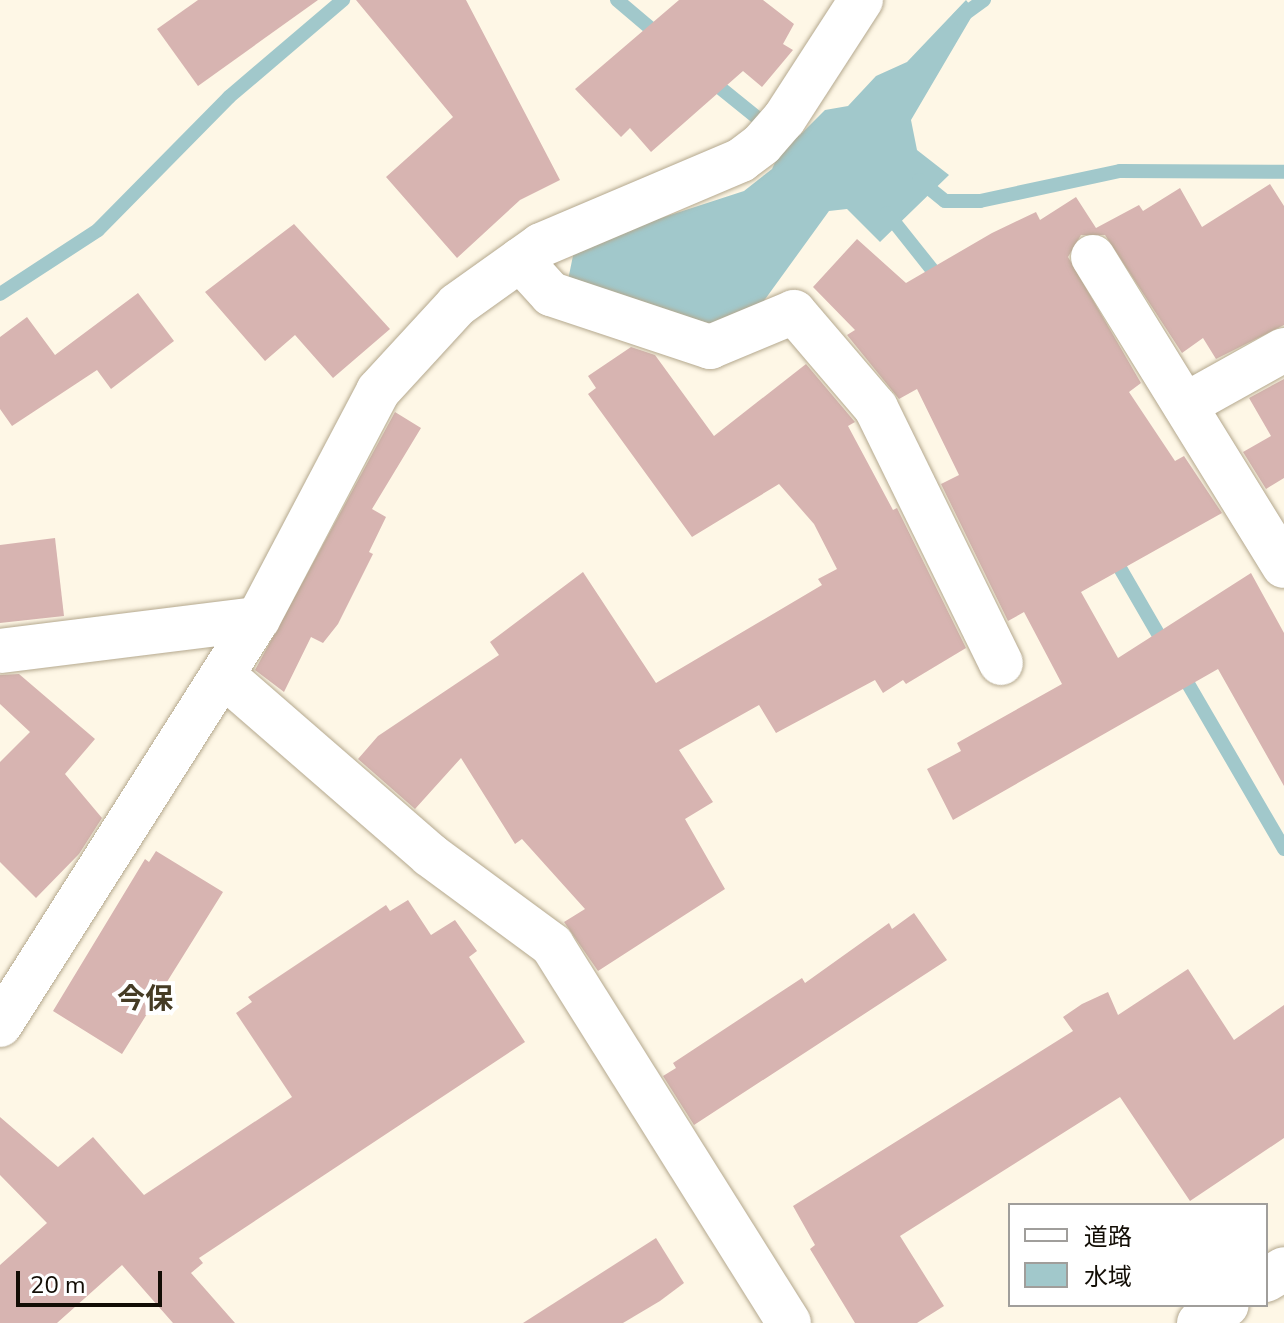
<!DOCTYPE html>
<meta charset="utf-8">
<style>
body{margin:0}
#map{position:relative;width:1284px;height:1323px;overflow:hidden;background:#fef7e6;font-family:"Nunito Sans","Noto Sans JP",sans-serif}
div>[style]{position:absolute}
[style*='--x']{left:calc(var(--x)*1px);top:calc(var(--y)*1px);width:calc(var(--w)*1px);rotate:calc(var(--a)*1deg)}
.water>*{inset:0;background:#a1c8cb}
.stream>*{height:14px;margin:-7px;padding:0 7px;transform-origin:7px;border-radius:7px;background:#a1c8cb}
.building>*{inset:0;background:#d7b4b1}
.roads{filter:drop-shadow(0 0 2px #b4a88e) drop-shadow(0 0 2px #b4a88e)}
.minor>*{height:44px;margin:-22px;padding:0 22px;transform-origin:22px;border-radius:22px;background:#fff}
span{translate:-50% -50%;white-space:nowrap;text-align:center;line-height:1.15;-webkit-text-stroke:8px #fff;paint-order:stroke}
.quarter-label{font-size:28px;color:#453b24;font-weight:700}
.legend{position:absolute;left:1008px;top:1203px;width:260px;height:104px;box-sizing:border-box;background:#fff;border:2px solid #a09e9b;margin:0;padding:10px 14px;list-style:none;font-size:24px;color:#120d05}
.legend li{display:flex;align-items:center;gap:16px;height:40px}
.legend b{width:40px;border:2px solid #a09e9b}
.scale{position:absolute;left:16px;top:1271px;width:146px;height:36px;box-sizing:border-box;border:4px solid #120d05;border-top:0;padding-left:10px;font-size:24px;line-height:28px;white-space:nowrap;color:#120d05;-webkit-text-stroke:6px #fff;paint-order:stroke}
</style>
<div id="map">
<div class="water">
<i style="clip-path:polygon(966px 0,975px 11px,911px 120px,917px 150px,949px 175px,880px 242px,847px 209px,829px 211px,761px 305px,716px 325px,574px 289px,568px 280px,575px 246px,744px 191px,772px 169px,786px 138px,802px 133px,825px 110px,848px 106px,876px 76px,907px 62px)"></i>
</div>
<div class="stream">
<i style="--x:617;--y:0;--w:59;--a:40.2"></i>
<i style="--x:959;--y:18;--w:31;--a:-36"></i>
<i style="--x:708;--y:78;--w:80;--a:38.9"></i>
<i style="--x:919;--y:180;--w:33;--a:39"></i>
<i style="--x:945;--y:201;--w:35;--a:0"></i>
<i style="--x:980;--y:201;--w:143;--a:-12.1"></i>
<i style="--x:1120;--y:171;--w:164;--a:0.3"></i>
<i style="--x:887;--y:213;--w:87;--a:51.5"></i>
<i style="--x:0;--y:294;--w:117;--a:-33.1"></i>
<i style="--x:98;--y:230;--w:187;--a:-45.4"></i>
<i style="--x:229;--y:97;--w:150;--a:-40.4"></i>
<i style="--x:1113;--y:556;--w:108;--a:59.9"></i>
<i style="--x:1180;--y:670;--w:207;--a:59.8"></i>
</div>
<div class="building">
<i style="clip-path:polygon(198px 0,318px 0,198px 86px,157px 29px)"></i>
<i style="clip-path:polygon(356px 0,466px 0,560px 180px,520px 200px,457px 258px,386px 177px,453px 117px)"></i>
<i style="clip-path:polygon(679px 0,763px 0,794px 24px,783px 44px,793px 50px,762px 87px,743px 71px,651px 152px,630px 128px,621px 137px,575px 89px)"></i>
<i style="clip-path:polygon(1270px 184px,1284px 206px,1284px 325px,1216px 359px,1203px 338px,1182px 353px,1105px 235px,1081px 235px,1068px 257px,1141px 383px,1129px 392px,1175px 461px,1184px 456px,1222px 513px,1081px 592px,1118px 658px,1251px 573px,1284px 633px,1284px 786px,1218px 669px,953px 820px,927px 769px,961px 751px,957px 743px,1062px 684px,1024px 612px,1008px 621px,941px 484px,959px 475px,917px 389px,899px 399px,847px 335px,855px 330px,813px 287px,857px 239px,906px 283px,992px 233px,1036px 212px,1040px 220px,1076px 197px,1096px 228px,1139px 205px,1143px 211px,1180px 188px,1202px 227px)"></i>
<i style="clip-path:polygon(294px 224px,390px 329px,333px 378px,295px 335px,265px 361px,205px 292px)"></i>
<i style="clip-path:polygon(138px 293px,174px 341px,111px 389px,97px 370px,12px 426px,0 409px,0 337px,27px 317px,55px 355px)"></i>
<i style="clip-path:polygon(631px 347px,655px 355px,714px 436px,806px 364px,855px 422px,848px 426px,893px 510px,897px 508px,966px 648px,906px 684px,903px 680px,883px 693px,875px 680px,776px 733px,759px 705px,679px 750px,713px 802px,685px 819px,725px 889px,598px 971px,564px 922px,585px 909px,522px 839px,515px 844px,461px 758px,415px 809px,358px 759px,378px 736px,499px 655px,490px 642px,583px 572px,656px 683px,822px 585px,818px 579px,837px 569px,814px 524px,779px 484px,692px 537px,588px 394px,596px 388px,588px 376px)"></i>
<i style="clip-path:polygon(1284px 379px,1284px 478px,1266px 489px,1243px 452px,1271px 436px,1249px 398px)"></i>
<i style="clip-path:polygon(395px 412px,421px 428px,372px 509px,386px 517px,369px 552px,373px 554px,338px 624px,323px 643px,311px 637px,284px 692px,255px 670px)"></i>
<i style="clip-path:polygon(55px 538px,64px 616px,0 623px,0 545px)"></i>
<i style="clip-path:polygon(19px 674px,95px 739px,65px 774px,102px 818px,79px 854px,36px 898px,0 862px,0 762px,30px 732px,0 704px,0 675px)"></i>
<i style="clip-path:polygon(156px 851px,223px 892px,122px 1054px,53px 1011px,145px 859px,149px 862px)"></i>
<i style="clip-path:polygon(408px 900px,431px 935px,455px 920px,477px 951px,469px 957px,525px 1042px,199px 1258px,203px 1263px,191px 1273px,235px 1323px,173px 1323px,122px 1265px,57px 1323px,0 1323px,0 1265px,47px 1223px,0 1175px,0 1117px,58px 1167px,93px 1137px,144px 1195px,292px 1097px,236px 1013px,252px 1002px,248px 997px,386px 905px,390px 911px)"></i>
<i style="clip-path:polygon(914px 913px,947px 960px,694px 1125px,663px 1076px,676px 1068px,673px 1063px,802px 978px,805px 983px,889px 923px,892px 929px)"></i>
<i style="clip-path:polygon(1188px 969px,1234px 1040px,1284px 1005px,1284px 1138px,1190px 1201px,1120px 1097px,900px 1236px,944px 1306px,917px 1323px,855px 1323px,810px 1249px,815px 1245px,793px 1206px,1073px 1031px,1063px 1017px,1082px 1004px,1108px 992px,1118px 1015px)"></i>
<i style="clip-path:polygon(656px 1238px,684px 1283px,660px 1301px,623px 1323px,523px 1323px)"></i>
</div>
<div class="roads">
<div class="minor">
<i style="--x:1093;--y:257;--w:363;--a:58.3"></i>
<i style="--x:520;--y:260;--w:46;--a:47.6"></i>
<i style="--x:551;--y:294;--w:168;--a:18.4"></i>
<i style="--x:710;--y:347;--w:91;--a:-22.6"></i>
<i style="--x:794;--y:312;--w:126;--a:49.5"></i>
<i style="--x:876;--y:408;--w:284;--a:63.9"></i>
<i style="--x:1185;--y:405;--w:113;--a:-29.1"></i>
<i style="--x:0;--y:651;--w:260;--a:-7.1"></i>
<i style="--x:223;--y:675;--w:274;--a:41"></i>
<i style="--x:430;--y:855;--w:152;--a:36.4"></i>
<i style="--x:552;--y:945;--w:446;--a:57.9"></i>
<i style="--x:0;--y:1025;--w:481;--a:-57.6"></i>
<i style="--x:258;--y:619;--w:258;--a:-62.2"></i>
<i style="--x:378;--y:391;--w:117;--a:-47.4"></i>
<i style="--x:457;--y:305;--w:103;--a:-35.5"></i>
<i style="--x:541;--y:245;--w:217;--a:-23"></i>
<i style="--x:741;--y:160;--w:26;--a:-37"></i>
<i style="--x:762;--y:144;--w:33;--a:-49"></i>
<i style="--x:784;--y:119;--w:142;--a:-57.1"></i>
<i style="--x:1266;--y:1280;--w:21;--a:-31"></i>
<i style="--x:1199;--y:1323;--w:33;--a:-33"></i>
</div>
</div>
<div class="quarter-label">
<span style="left:145px;top:999px">今保</span>
</div>
<ul class="legend">
<li><b style="height:10px;background:#fff"></b>道路</li>
<li><b style="height:22px;background:#a1c8cb"></b>水域</li>
</ul>
<div class="scale">20 m</div>
</div>
